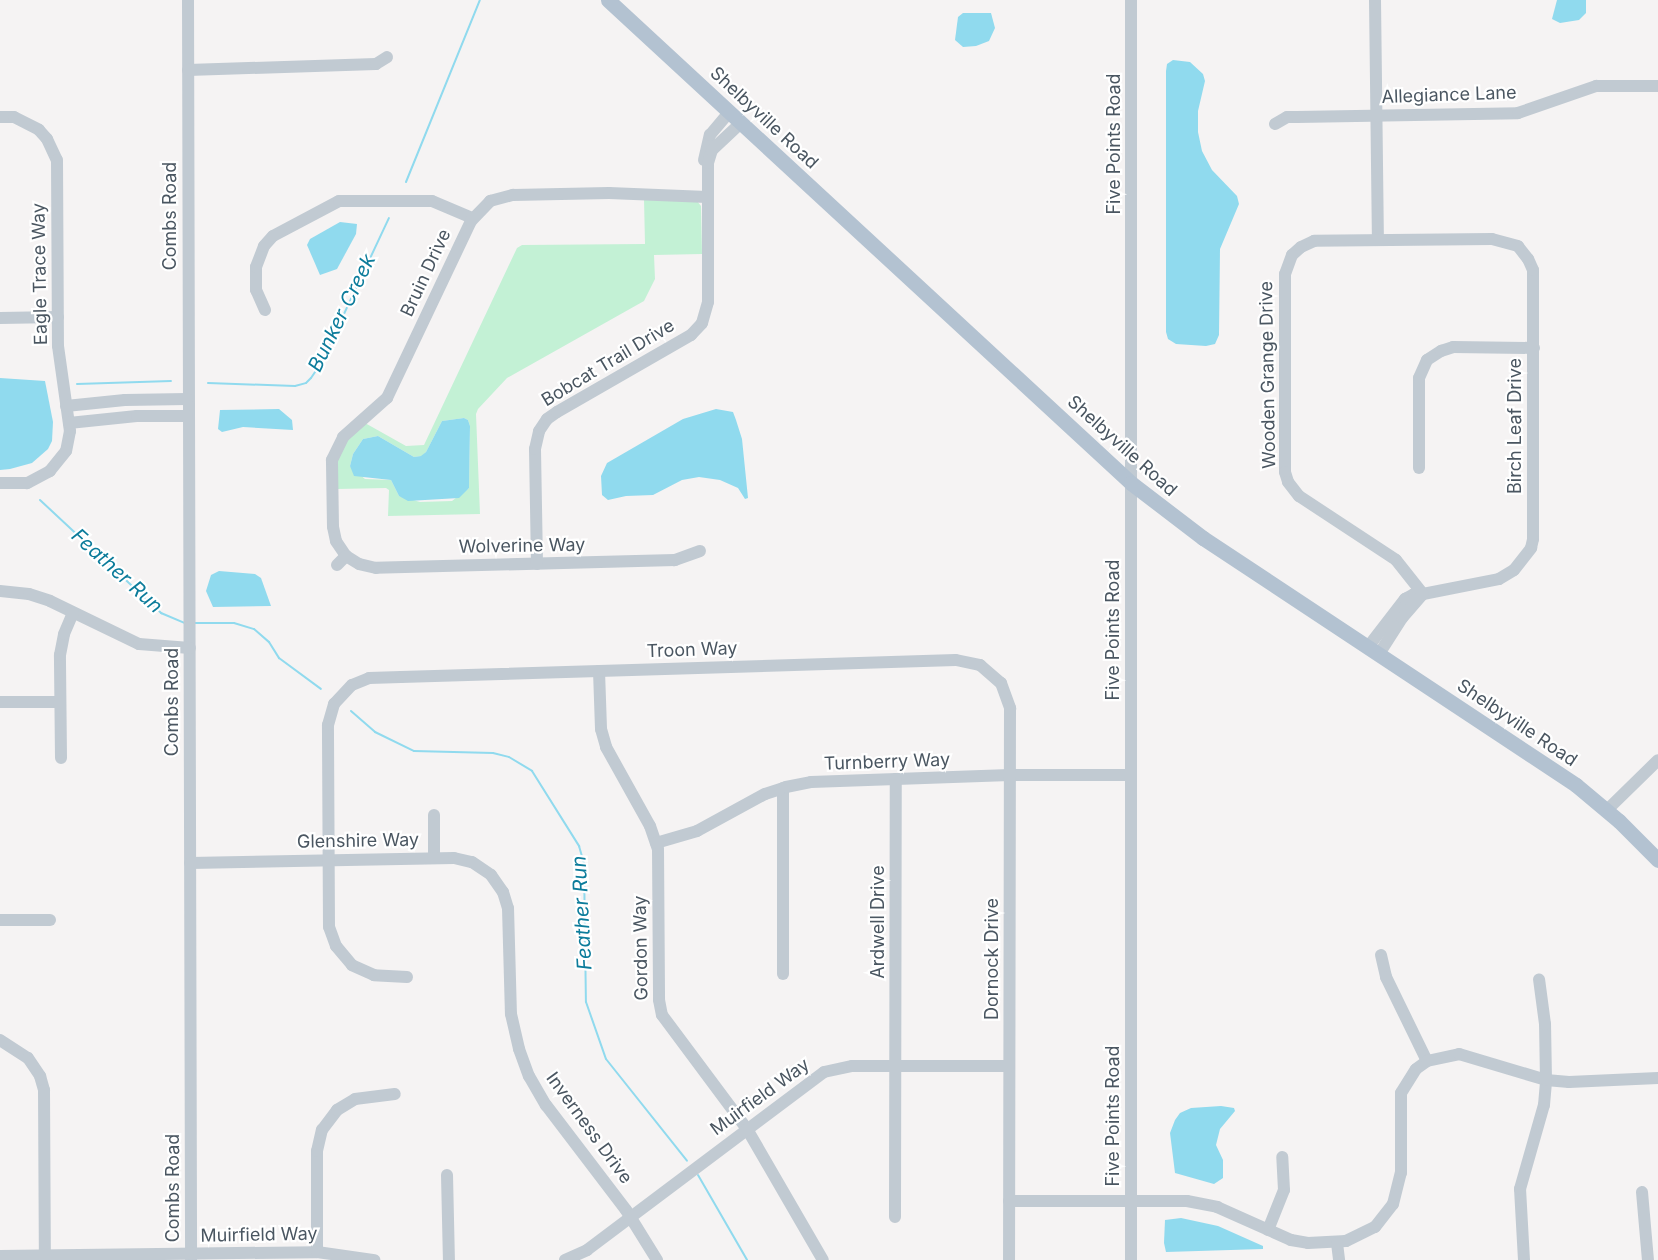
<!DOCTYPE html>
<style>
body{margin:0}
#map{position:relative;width:1658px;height:1260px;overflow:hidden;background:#f5f3f3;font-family:Inter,sans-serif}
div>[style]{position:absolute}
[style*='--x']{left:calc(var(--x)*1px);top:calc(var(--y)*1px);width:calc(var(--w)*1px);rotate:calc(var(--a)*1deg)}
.green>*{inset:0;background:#c3f1d5}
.water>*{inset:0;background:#90daee}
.stream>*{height:2px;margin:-1px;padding:0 1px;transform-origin:1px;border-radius:1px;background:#90daee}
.minor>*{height:12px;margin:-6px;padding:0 6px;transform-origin:6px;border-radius:6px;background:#c1cad2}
.major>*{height:15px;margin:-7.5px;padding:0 7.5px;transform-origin:7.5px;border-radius:7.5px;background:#b3c2d1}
span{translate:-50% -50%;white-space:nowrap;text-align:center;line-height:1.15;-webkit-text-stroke:4.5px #fff;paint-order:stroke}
.street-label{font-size:18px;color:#4a5661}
.water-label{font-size:20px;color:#0c7c9b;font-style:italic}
</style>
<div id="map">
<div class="green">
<i style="clip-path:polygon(evenodd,644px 199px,697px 201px,701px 206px,702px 254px,654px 255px,655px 279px,644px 301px,507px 378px,478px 409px,476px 414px,480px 514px,388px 516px,389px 490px,386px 488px,337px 489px,337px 462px,342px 445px,365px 423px,406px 446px,424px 445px,517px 248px,522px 245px,645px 244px,644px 199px,464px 418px,468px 420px,470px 426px,469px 488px,452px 501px,420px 502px,399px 496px,391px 480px,365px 479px,350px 466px,353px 454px,363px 439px,378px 436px,414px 457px,422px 456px,426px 452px,442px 421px,464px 418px)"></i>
</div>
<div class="water">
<i style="clip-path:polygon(1557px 0,1586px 0,1586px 13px,1579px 20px,1560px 23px,1552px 19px)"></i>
<i style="clip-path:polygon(963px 13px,991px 13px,995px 28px,989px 41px,976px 46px,963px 47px,955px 40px,958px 17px)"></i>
<i style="clip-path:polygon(1173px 60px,1190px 62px,1203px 74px,1205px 81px,1198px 111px,1198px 132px,1202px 151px,1212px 170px,1237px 196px,1239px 204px,1220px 249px,1219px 335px,1215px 344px,1206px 346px,1176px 344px,1168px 339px,1166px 332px,1166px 71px,1167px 64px)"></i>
<i style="clip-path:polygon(340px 222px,357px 224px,356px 234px,337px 269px,320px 275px,307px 245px,310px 239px)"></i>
<i style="clip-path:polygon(0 378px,45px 381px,53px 422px,52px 441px,48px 449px,32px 463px,10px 469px,0 470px)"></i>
<i style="clip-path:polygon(279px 409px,292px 420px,293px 430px,243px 427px,222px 432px,218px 429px,220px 410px)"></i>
<i style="clip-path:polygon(716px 409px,733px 412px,736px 420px,742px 439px,748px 498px,745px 499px,738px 488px,720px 480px,699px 477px,682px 480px,653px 495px,626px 496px,608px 500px,602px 495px,601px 476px,607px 463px,683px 419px)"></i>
<i style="clip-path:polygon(464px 418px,468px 420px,470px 426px,469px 488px,459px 498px,408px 501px,399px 496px,391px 480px,354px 476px,350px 466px,353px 454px,363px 439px,378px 436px,414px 457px,421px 456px,426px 452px,442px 421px)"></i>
<i style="clip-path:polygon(219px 571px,255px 574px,261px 578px,271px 606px,213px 607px,206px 591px,211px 575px)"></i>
<i style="clip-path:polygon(1221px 1106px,1234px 1108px,1235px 1111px,1220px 1129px,1216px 1145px,1223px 1160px,1223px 1178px,1214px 1184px,1175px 1173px,1170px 1133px,1175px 1120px,1180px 1113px,1191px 1108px)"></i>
<i style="clip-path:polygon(1181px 1218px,1218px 1226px,1263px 1246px,1263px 1249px,1166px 1252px,1164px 1243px,1165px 1220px)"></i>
</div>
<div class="stream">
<i style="--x:406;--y:182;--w:196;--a:-67.9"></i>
<i style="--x:208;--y:383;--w:87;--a:2"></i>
<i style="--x:295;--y:386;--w:11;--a:-15"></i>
<i style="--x:306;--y:383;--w:7;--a:-45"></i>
<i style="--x:311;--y:378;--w:18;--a:-56"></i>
<i style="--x:321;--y:363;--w:160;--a:-64.9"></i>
<i style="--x:77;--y:384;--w:94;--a:-1.8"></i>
<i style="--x:40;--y:500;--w:166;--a:43"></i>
<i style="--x:161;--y:613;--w:26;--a:23"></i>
<i style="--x:194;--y:623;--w:40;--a:0"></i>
<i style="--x:234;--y:623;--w:21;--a:17"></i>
<i style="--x:254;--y:629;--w:20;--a:41"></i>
<i style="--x:269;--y:642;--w:19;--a:58"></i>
<i style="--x:279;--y:658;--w:52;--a:36.4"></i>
<i style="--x:351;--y:711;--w:32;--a:41"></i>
<i style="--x:375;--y:732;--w:43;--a:26"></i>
<i style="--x:414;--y:751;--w:79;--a:1.5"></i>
<i style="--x:493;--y:753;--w:16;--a:14"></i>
<i style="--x:509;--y:757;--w:27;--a:31"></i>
<i style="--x:532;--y:771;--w:89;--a:57.9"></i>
<i style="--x:579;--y:846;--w:19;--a:74"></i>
<i style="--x:584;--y:864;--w:138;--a:89.2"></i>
<i style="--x:586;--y:1002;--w:60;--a:70.7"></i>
<i style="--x:606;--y:1059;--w:130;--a:51.5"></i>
<i style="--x:698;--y:1175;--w:98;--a:60"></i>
</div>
<div class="minor">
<i style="--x:188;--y:0;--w:1260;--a:89.86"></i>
<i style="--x:1375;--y:0;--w:240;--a:89.3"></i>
<i style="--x:188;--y:70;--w:188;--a:-1.8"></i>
<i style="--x:376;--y:64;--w:13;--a:-32"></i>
<i style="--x:0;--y:117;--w:14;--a:0"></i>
<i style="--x:14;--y:117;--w:28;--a:27"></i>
<i style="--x:39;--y:130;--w:12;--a:48"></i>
<i style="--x:47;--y:139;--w:23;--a:65"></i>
<i style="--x:57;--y:160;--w:186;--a:89.7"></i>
<i style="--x:58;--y:346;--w:86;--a:82"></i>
<i style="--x:70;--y:431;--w:20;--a:101"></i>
<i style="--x:66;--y:451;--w:26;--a:129"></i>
<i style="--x:50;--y:471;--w:26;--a:152"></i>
<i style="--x:27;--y:483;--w:27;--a:180"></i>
<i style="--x:1275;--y:124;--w:14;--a:-30"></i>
<i style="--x:1287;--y:117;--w:10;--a:0"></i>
<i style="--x:1297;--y:117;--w:221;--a:-1"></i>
<i style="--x:1518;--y:113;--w:83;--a:-19.1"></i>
<i style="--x:1596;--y:86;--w:62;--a:0"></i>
<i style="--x:704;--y:160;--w:26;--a:-77"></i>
<i style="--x:710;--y:135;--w:30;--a:-50"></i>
<i style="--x:265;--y:310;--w:22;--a:-114"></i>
<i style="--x:256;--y:290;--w:23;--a:-90"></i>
<i style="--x:256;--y:267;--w:22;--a:-69"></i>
<i style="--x:264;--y:246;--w:13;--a:-48"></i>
<i style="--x:273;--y:236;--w:75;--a:-27.9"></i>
<i style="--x:339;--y:201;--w:93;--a:0"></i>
<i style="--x:432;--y:201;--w:43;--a:23"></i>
<i style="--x:0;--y:318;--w:58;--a:-1"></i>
<i style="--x:66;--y:406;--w:59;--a:-5.8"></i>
<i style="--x:125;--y:400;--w:62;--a:-0.9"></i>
<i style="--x:69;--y:423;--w:68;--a:-5.9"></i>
<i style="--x:137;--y:416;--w:50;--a:0"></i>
<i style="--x:1419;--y:468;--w:90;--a:-90"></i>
<i style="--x:1419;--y:378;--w:20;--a:-66"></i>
<i style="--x:1427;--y:360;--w:17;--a:-33"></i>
<i style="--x:1441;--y:351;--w:13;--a:-18"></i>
<i style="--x:1453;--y:347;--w:81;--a:0.7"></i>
<i style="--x:700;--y:551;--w:27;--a:160"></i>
<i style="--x:675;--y:560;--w:299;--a:178.5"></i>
<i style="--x:376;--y:568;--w:17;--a:-167"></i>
<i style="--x:359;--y:564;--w:15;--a:-148"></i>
<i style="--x:346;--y:556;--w:18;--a:-124"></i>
<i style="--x:336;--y:541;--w:14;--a:-102"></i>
<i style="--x:333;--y:527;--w:67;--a:-90.9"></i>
<i style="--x:332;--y:460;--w:25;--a:-64"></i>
<i style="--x:343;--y:437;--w:59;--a:-41.6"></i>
<i style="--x:387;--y:398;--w:196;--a:-64.6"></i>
<i style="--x:471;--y:221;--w:28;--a:-46"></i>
<i style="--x:490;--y:201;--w:24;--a:-15"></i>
<i style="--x:513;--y:195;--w:96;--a:-1.2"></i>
<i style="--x:609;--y:193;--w:98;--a:2.3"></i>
<i style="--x:537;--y:564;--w:115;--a:-91"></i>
<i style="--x:535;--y:449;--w:18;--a:-77"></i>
<i style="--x:539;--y:431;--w:14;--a:-56"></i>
<i style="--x:547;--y:419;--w:12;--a:-35"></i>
<i style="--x:557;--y:412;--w:155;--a:-29.9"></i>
<i style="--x:691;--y:335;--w:16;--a:-47"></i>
<i style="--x:702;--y:323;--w:22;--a:-74"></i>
<i style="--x:708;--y:302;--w:139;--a:-90"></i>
<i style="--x:708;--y:163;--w:14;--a:-73"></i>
<i style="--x:712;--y:150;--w:40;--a:-43"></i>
<i style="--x:337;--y:565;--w:13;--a:-45"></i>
<i style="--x:0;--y:591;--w:29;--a:6"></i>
<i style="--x:29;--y:594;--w:22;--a:18"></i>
<i style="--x:50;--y:601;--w:99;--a:25.8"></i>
<i style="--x:139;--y:644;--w:51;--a:4.5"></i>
<i style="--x:1368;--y:647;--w:61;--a:-52.4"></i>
<i style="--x:1405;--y:599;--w:10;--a:-29"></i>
<i style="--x:1414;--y:594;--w:9;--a:0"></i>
<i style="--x:1423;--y:594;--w:77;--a:-11.2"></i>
<i style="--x:1499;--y:579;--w:17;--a:-31"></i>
<i style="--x:1514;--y:570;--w:28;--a:-52"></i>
<i style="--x:1531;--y:548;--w:9;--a:-77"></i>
<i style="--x:1533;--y:539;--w:269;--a:-90"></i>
<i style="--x:1533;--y:270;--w:12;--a:-114"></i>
<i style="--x:1528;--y:259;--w:16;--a:-128"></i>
<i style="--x:1518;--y:246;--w:27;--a:-165"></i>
<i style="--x:1492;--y:239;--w:178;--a:179.4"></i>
<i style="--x:1314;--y:241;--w:14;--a:155"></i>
<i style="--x:1301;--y:247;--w:12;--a:138"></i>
<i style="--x:1292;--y:255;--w:20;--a:110"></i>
<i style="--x:1285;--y:274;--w:198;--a:90"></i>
<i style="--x:1285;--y:472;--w:10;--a:73"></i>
<i style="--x:1288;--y:482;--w:18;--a:52"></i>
<i style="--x:1299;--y:496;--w:116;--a:33.4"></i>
<i style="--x:1396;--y:560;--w:43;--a:51.5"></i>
<i style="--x:1379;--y:654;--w:43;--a:-57.4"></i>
<i style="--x:1402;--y:618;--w:32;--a:-49"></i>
<i style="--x:599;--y:671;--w:58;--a:88"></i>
<i style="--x:601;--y:729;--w:19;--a:74"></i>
<i style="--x:606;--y:747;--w:90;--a:60.9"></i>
<i style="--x:650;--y:826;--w:24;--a:71"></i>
<i style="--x:658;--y:849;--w:151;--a:89.6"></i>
<i style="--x:659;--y:1000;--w:15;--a:79"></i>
<i style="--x:662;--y:1015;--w:142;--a:53.3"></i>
<i style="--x:747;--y:1129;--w:151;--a:59.9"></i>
<i style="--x:0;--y:702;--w:59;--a:0"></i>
<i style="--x:61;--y:758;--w:103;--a:-90.6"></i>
<i style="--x:60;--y:655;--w:21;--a:-79"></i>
<i style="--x:64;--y:634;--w:23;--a:-67"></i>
<i style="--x:783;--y:788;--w:186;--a:90"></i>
<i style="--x:1607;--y:810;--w:71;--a:-44.4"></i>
<i style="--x:434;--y:815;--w:43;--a:90"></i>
<i style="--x:656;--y:843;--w:43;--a:-16.3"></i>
<i style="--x:697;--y:831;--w:77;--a:-28.6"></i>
<i style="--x:765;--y:794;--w:22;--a:-18"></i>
<i style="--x:786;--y:787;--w:25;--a:-11"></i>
<i style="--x:811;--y:782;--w:199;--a:-2"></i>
<i style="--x:1010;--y:775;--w:121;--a:0"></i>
<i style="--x:190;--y:863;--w:264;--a:-1.1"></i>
<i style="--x:454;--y:858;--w:18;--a:13"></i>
<i style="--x:472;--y:862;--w:23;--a:34"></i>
<i style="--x:491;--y:875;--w:21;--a:55"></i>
<i style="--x:503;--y:892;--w:17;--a:73"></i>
<i style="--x:508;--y:908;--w:106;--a:88.4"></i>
<i style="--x:511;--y:1014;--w:36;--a:77"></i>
<i style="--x:519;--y:1049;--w:29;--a:70"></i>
<i style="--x:529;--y:1076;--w:34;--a:60"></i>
<i style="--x:546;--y:1105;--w:132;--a:52.7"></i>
<i style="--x:626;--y:1210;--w:59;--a:58.2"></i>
<i style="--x:0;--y:920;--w:50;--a:0"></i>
<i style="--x:1381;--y:955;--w:23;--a:77"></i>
<i style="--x:1386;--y:977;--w:93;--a:64"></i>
<i style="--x:407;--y:977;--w:33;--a:-177"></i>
<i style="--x:374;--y:975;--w:24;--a:-156"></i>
<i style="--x:352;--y:965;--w:25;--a:-130"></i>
<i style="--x:336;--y:946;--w:20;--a:-110"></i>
<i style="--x:329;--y:927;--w:202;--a:-90.3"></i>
<i style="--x:328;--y:725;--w:22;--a:-74"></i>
<i style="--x:334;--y:704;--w:26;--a:-47"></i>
<i style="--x:352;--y:685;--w:18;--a:-22"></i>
<i style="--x:369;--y:678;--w:32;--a:-2"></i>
<i style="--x:401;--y:677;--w:555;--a:-1.75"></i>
<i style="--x:956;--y:660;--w:25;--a:12"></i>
<i style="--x:980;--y:665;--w:28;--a:41"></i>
<i style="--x:1001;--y:683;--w:27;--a:70"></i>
<i style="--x:1010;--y:708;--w:552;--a:90.1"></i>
<i style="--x:0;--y:1040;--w:33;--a:33"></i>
<i style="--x:28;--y:1058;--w:22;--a:56"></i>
<i style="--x:40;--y:1076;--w:15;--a:74"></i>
<i style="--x:44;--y:1090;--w:165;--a:89.7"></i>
<i style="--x:447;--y:1175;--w:85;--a:88.7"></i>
<i style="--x:1642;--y:1192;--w:68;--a:85"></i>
<i style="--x:1009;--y:1201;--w:178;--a:0"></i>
<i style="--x:1187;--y:1201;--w:31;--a:11"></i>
<i style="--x:1217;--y:1207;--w:81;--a:24"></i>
<i style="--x:1291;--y:1240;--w:17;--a:10"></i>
<i style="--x:1308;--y:1243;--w:38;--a:-3"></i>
<i style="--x:1346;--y:1241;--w:32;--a:-26"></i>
<i style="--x:1375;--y:1227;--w:29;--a:-52"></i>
<i style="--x:1393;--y:1204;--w:32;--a:-76"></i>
<i style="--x:1401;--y:1173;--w:80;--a:-90"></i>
<i style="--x:1401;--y:1093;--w:28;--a:-58"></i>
<i style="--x:1416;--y:1069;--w:14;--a:-36"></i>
<i style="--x:1427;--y:1061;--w:33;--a:-12"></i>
<i style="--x:1459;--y:1054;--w:91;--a:16.6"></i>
<i style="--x:1546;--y:1080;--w:23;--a:5"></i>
<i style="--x:1569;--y:1082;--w:89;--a:-2.6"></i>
<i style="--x:895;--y:1217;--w:438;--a:-89.9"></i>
<i style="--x:1268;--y:1230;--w:43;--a:-68.2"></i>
<i style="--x:1284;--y:1190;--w:33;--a:-93"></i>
<i style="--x:1337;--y:1243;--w:17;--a:83"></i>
<i style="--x:317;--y:1252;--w:101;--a:-90"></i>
<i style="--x:317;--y:1151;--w:22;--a:-77"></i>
<i style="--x:322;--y:1130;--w:25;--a:-53"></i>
<i style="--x:337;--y:1110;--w:21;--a:-31"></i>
<i style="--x:355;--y:1099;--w:40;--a:-7.1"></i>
<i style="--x:0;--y:1256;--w:317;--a:-0.7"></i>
<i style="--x:317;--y:1252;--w:58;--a:8"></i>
<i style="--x:565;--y:1260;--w:24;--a:-24"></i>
<i style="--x:587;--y:1250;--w:296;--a:-36.9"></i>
<i style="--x:824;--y:1072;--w:29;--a:-12"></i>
<i style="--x:852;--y:1066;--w:157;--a:0"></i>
<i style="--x:1131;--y:1260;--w:1260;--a:-90"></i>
<i style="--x:1524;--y:1260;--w:71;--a:-93.2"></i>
<i style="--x:1520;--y:1189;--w:87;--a:-74.1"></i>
<i style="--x:1544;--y:1105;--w:25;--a:-85"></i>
<i style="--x:1546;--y:1080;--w:56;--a:-91"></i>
<i style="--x:1545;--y:1024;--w:45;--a:-97.6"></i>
</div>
<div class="major">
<i style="--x:608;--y:0;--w:712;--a:42.72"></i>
<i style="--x:1131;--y:483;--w:91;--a:37.4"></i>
<i style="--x:1203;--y:538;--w:447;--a:33.5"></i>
<i style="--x:1576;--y:785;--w:56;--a:39.9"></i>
<i style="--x:1619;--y:821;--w:55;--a:45"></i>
</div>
<div class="street-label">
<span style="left:1449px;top:95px;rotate:-2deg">Allegiance Lane</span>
<span style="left:764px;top:118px;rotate:43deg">Shelbyville Road</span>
<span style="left:1114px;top:144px;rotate:-90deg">Five Points Road</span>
<span style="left:170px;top:216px;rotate:-90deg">Combs Road</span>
<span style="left:426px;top:273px;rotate:-65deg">Bruin Drive</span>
<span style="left:40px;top:274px;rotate:-91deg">Eagle Trace Way</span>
<span style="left:608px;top:363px;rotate:-31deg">Bobcat Trail Drive</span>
<span style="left:1268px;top:375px;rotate:-91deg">Wooden Grange Drive</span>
<span style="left:1515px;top:426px;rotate:-90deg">Birch Leaf Drive</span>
<span style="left:1122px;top:446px;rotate:42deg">Shelbyville Road</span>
<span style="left:522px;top:546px;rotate:-1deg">Wolverine Way</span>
<span style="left:1113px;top:630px;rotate:-90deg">Five Points Road</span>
<span style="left:692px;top:650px;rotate:-2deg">Troon Way</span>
<span style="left:172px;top:702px;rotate:-90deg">Combs Road</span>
<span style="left:1517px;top:723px;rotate:34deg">Shelbyville Road</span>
<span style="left:887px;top:762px;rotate:-2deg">Turnberry Way</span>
<span style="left:358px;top:841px;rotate:-1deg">Glenshire Way</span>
<span style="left:878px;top:922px;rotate:-90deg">Ardwell Drive</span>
<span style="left:641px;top:948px;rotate:-91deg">Gordon Way</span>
<span style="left:992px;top:959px;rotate:-90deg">Dornock Drive</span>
<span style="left:760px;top:1097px;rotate:-36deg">Muirfield Way</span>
<span style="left:1113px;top:1116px;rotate:-90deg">Five Points Road</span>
<span style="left:589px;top:1128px;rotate:54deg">Inverness Drive</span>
<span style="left:173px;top:1188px;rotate:-90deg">Combs Road</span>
<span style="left:259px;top:1235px;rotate:-1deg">Muirfield Way</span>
</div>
<div class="water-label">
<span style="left:342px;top:313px;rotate:-64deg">Bunker Creek</span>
<span style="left:117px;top:571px;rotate:42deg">Feather Run</span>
<span style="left:582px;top:913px;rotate:-93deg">Feather Run</span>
</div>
</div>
